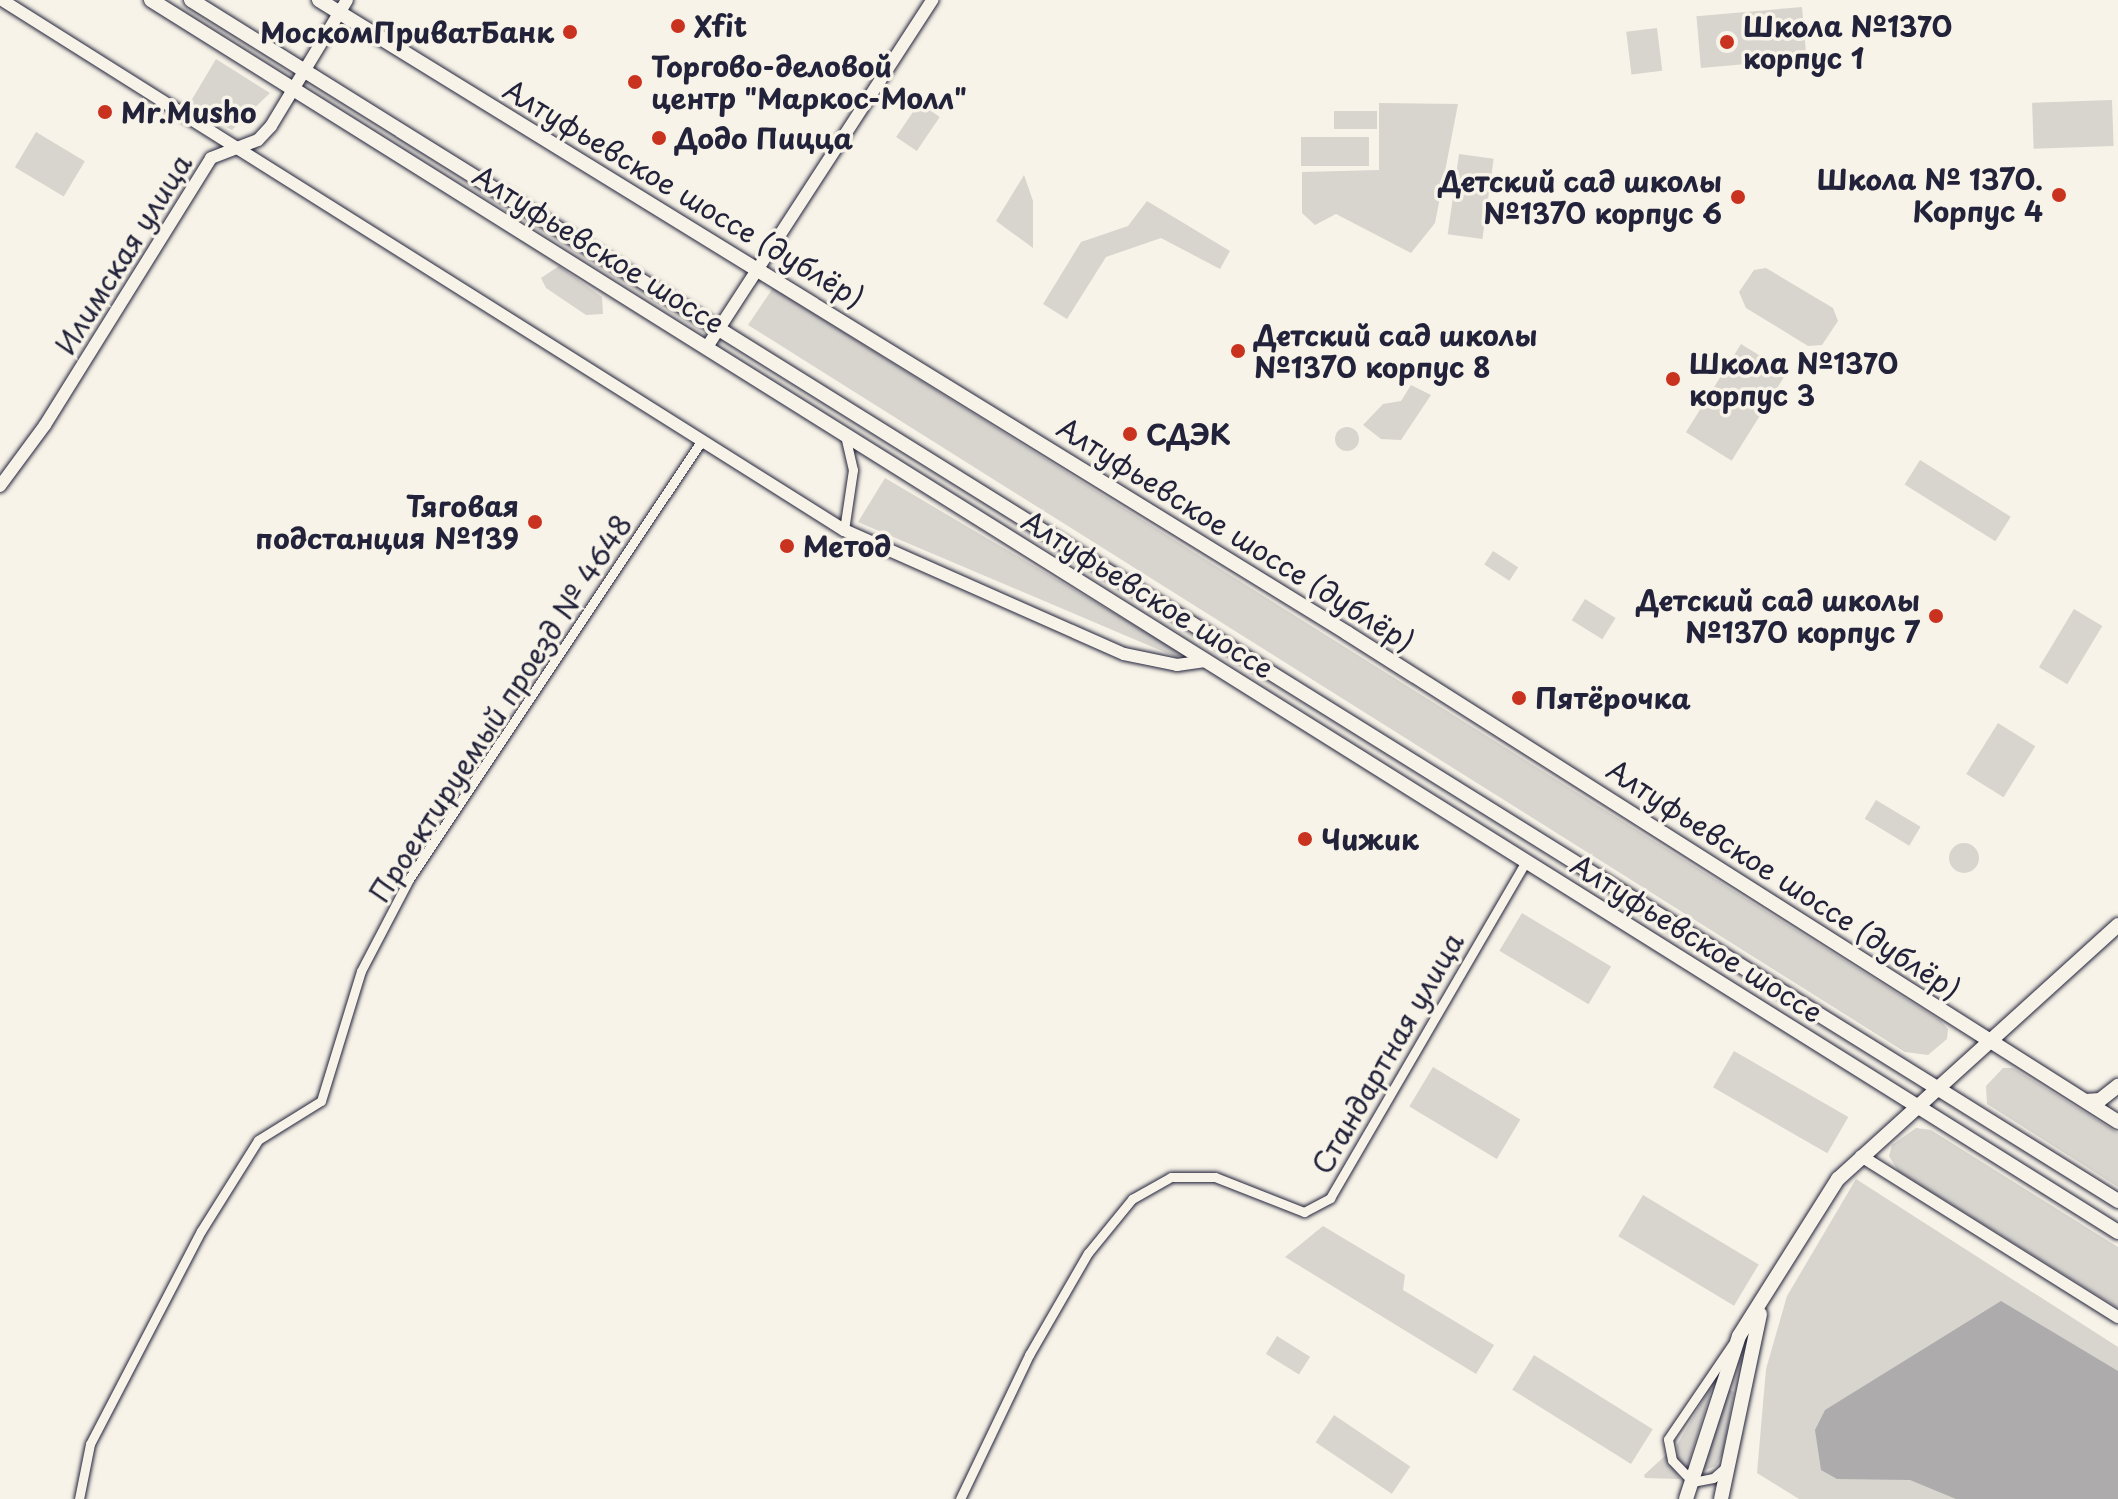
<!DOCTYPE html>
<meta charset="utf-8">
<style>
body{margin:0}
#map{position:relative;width:2118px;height:1499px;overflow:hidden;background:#f7f3e8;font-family:"Playpen Sans",sans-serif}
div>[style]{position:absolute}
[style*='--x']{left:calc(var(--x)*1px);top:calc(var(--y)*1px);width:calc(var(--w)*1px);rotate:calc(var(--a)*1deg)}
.green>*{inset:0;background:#d8d5cf;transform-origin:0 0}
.round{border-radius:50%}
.water>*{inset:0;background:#aeabad}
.roads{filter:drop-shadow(0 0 2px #22223b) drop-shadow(0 0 2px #22223b)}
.minor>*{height:9px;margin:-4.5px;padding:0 4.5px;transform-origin:4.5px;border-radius:4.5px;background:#f7f3e8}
.tertiary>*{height:12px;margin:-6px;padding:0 6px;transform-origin:6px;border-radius:6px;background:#f7f3e8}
.secondary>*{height:14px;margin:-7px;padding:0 7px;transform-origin:7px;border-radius:7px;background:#f7f3e8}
.primary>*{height:14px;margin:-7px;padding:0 7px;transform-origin:7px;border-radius:7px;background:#f7f3e8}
.dots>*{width:22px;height:22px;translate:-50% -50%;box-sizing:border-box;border:4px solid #f7f3e8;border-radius:50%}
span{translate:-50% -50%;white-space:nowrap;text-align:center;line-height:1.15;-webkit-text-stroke:7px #f7f3e8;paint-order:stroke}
.poi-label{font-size:28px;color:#22223b;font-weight:700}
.left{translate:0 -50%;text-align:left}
.right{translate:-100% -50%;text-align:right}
.street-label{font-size:28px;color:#22223b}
</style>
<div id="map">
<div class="green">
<i style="left:1802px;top:7px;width:52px;height:106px;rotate:85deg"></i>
<i style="left:1657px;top:28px;width:43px;height:31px;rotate:83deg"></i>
<i style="clip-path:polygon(216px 59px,270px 93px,232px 130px,188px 106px)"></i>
<i style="left:2112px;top:100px;width:46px;height:80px;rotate:88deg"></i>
<i style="left:919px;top:103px;width:25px;height:41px;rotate:34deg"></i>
<i style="clip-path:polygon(1379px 103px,1458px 104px,1435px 223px,1411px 253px,1336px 214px,1315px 225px,1302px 213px,1302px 172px,1379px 170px)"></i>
<i style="left:1377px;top:111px;width:18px;height:43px;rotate:90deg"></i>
<i style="left:36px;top:132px;width:57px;height:41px;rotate:31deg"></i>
<i style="left:1369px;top:137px;width:29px;height:68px;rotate:90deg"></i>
<i style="left:1459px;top:154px;width:35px;height:81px;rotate:8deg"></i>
<i style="clip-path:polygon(1024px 175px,1033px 201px,1033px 248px,996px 221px)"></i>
<i style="clip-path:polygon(1147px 201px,1230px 251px,1220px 269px,1161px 238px,1106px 257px,1067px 319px,1043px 304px,1081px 242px,1128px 226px)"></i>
<i style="clip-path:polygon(559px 266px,602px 297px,603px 314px,586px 315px,546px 288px,541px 278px)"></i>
<i style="clip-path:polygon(1766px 268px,1833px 308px,1838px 321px,1822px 345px,1808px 346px,1746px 308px,1739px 292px,1754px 270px)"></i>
<i style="clip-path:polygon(773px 288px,1941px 1021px,1948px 1029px,1947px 1039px,1928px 1055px,1905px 1052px,748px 325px)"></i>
<i style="left:1741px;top:344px;width:54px;height:104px;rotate:32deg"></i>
<i style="clip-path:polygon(1411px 385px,1431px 395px,1401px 440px,1381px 439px,1363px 425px,1383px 404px,1401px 401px)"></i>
<i class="round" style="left:1335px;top:427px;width:24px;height:24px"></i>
<i style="left:1920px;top:460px;width:107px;height:29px;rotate:32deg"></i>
<i style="clip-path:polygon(885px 478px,1183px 654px,1176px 657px,858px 522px)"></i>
<i style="left:1493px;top:551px;width:30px;height:16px;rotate:33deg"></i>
<i style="left:1585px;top:599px;width:36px;height:25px;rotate:32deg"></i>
<i style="left:2074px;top:609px;width:33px;height:68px;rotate:31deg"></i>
<i style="left:1998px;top:723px;width:44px;height:60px;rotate:32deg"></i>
<i style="left:1876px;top:800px;width:52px;height:22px;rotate:31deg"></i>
<i class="round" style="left:1949px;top:843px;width:30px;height:30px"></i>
<i style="left:1522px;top:913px;width:104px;height:44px;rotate:31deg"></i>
<i style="left:1734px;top:1051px;width:132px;height:42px;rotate:30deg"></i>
<i style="left:1433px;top:1067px;width:102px;height:46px;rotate:31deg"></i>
<i style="clip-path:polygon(2003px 1068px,2013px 1068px,2118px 1133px,2118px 1187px,1987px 1104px,1986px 1086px)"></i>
<i style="clip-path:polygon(1916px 1128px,1931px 1130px,2118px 1247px,2118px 1308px,1898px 1171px,1889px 1156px,1892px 1145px)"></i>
<i style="clip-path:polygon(1856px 1179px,2118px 1347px,2118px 1499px,1799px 1499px,1757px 1473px,1766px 1369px,1787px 1296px)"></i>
<i style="left:1643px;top:1195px;width:135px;height:48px;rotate:31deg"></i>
<i style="clip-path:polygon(1323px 1226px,1405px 1275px,1403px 1290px,1494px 1345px,1476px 1374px,1285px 1257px)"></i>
<i style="left:1277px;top:1336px;width:39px;height:21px;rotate:32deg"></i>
<i style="left:1534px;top:1355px;width:140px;height:41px;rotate:32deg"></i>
<i style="clip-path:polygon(1710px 1388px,1711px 1391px,1687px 1468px,1678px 1462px,1677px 1445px)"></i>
<i style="clip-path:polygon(1728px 1389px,1734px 1392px,1723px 1453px,1716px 1466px,1700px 1472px)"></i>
<i style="left:1334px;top:1415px;width:92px;height:33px;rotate:34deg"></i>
<i style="clip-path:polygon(1666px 1455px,1680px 1479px,1645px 1478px,1644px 1475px)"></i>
</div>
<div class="water">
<i style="clip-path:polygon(2001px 1301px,2118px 1371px,2118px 1499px,1956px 1499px,1910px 1480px,1837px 1479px,1821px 1470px,1815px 1430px,1825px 1410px)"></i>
</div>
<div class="roads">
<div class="minor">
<i style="--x:844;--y:530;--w:61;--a:-81.5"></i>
<i style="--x:853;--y:470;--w:32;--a:-103"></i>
<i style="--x:1727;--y:1466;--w:18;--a:139"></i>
<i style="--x:1713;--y:1478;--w:20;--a:169"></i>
<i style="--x:1693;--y:1482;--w:30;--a:-134"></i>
<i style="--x:1672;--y:1460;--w:21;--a:-101"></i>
<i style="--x:1668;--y:1439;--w:114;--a:-55.8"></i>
<i style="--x:79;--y:1499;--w:56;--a:-78.7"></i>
<i style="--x:90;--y:1444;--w:240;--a:-62.5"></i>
<i style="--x:201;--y:1231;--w:107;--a:-57.9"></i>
<i style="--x:258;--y:1140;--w:74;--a:-31.8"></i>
<i style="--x:321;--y:1101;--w:136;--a:-72.9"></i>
<i style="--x:361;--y:971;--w:104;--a:-62.4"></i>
<i style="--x:409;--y:879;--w:528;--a:-56.28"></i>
<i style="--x:960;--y:1499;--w:160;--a:-64.4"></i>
<i style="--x:1029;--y:1355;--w:118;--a:-60"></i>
<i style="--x:1088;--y:1253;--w:70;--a:-50.8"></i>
<i style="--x:1132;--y:1199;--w:45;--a:-29.4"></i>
<i style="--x:1171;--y:1177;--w:44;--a:0"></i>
<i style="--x:1215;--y:1177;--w:96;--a:21.5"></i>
<i style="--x:1304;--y:1212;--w:30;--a:-28"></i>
<i style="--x:1330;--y:1198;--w:390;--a:-59.8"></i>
</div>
<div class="tertiary">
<i style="--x:2;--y:0;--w:995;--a:32.19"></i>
<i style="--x:844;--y:530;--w:306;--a:23.9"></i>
<i style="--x:1124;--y:654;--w:54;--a:11.7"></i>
<i style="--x:1177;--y:665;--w:30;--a:-8"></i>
<i style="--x:707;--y:347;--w:414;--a:-57"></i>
<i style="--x:0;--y:486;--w:76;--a:-53.6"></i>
<i style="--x:45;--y:425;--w:314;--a:-58.1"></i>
<i style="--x:211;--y:158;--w:50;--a:-21"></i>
<i style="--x:258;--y:140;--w:19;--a:-47"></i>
<i style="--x:271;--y:126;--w:147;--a:-58.9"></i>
<i style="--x:1861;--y:1156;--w:303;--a:32.1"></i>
</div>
<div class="secondary">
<i style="--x:319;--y:0;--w:1207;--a:31.62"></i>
<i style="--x:1347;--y:633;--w:913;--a:32.38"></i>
<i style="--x:2086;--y:1101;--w:14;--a:-4"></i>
<i style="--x:2100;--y:1100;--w:23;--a:-38"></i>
<i style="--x:1686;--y:1499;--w:171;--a:-72"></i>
<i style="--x:1739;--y:1336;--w:186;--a:-57.8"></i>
<i style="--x:1838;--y:1179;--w:378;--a:-42.2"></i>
<i style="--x:1721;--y:1499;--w:189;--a:-78.1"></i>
</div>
<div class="primary">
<i style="--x:151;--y:0;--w:2321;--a:32.06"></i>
<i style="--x:191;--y:0;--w:2271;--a:31.93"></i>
</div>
</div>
<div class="dots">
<i style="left:678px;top:26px;background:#c8321e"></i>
<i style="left:570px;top:32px;background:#c8321e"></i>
<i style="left:1727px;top:42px;background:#c8321e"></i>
<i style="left:635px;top:82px;background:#c8321e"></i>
<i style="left:105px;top:112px;background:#c8321e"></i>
<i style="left:659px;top:138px;background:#c8321e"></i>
<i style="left:2059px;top:195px;background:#c8321e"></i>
<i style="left:1738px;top:197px;background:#c8321e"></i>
<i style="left:1238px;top:351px;background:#c8321e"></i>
<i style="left:1673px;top:379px;background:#c8321e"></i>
<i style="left:1130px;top:434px;background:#c8321e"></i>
<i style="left:535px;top:522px;background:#c8321e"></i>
<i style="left:787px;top:546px;background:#c8321e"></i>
<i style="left:1936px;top:616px;background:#c8321e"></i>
<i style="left:1519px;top:698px;background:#c8321e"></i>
<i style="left:1305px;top:839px;background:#c8321e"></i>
</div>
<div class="poi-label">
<span class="left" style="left:694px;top:26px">Xfit</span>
<span class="left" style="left:1743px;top:42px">Школа №1370<br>корпус 1</span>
<span class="right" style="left:554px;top:32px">МоскомПриватБанк</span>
<span class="left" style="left:651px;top:82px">Торгово-деловой<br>центр "Маркос-Молл"</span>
<span class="left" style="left:121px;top:112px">Mr.Musho</span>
<span class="left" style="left:675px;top:138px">Додо Пицца</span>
<span class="right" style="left:2043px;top:195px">Школа № 1370.<br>Корпус 4</span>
<span class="right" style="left:1722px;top:197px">Детский сад школы<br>№1370 корпус 6</span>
<span class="left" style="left:1254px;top:351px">Детский сад школы<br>№1370 корпус 8</span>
<span class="left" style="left:1689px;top:379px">Школа №1370<br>корпус 3</span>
<span class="left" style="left:1146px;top:434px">СДЭК</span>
<span class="right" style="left:519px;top:522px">Тяговая<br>подстанция №139</span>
<span class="left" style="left:803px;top:546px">Метод</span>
<span class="right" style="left:1920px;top:616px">Детский сад школы<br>№1370 корпус 7</span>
<span class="left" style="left:1535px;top:698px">Пятёрочка</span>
<span class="left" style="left:1321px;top:839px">Чижик</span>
</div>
<div class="street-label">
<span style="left:684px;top:193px;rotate:31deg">Алтуфьевское шоссе (дублёр)</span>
<span style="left:599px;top:249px;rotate:32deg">Алтуфьевское шоссе</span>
<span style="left:123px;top:254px;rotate:-58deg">Илимская улица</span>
<span style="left:1236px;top:534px;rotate:32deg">Алтуфьевское шоссе (дублёр)</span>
<span style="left:1148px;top:594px;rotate:32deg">Алтуфьевское шоссе</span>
<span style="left:500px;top:708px;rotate:-57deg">Проектируемый проезд № 4648</span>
<span style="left:1784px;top:879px;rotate:33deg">Алтуфьевское шоссе (дублёр)</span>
<span style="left:1697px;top:938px;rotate:32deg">Алтуфьевское шоссе</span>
<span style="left:1387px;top:1053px;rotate:-60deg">Стандартная улица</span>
</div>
</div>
